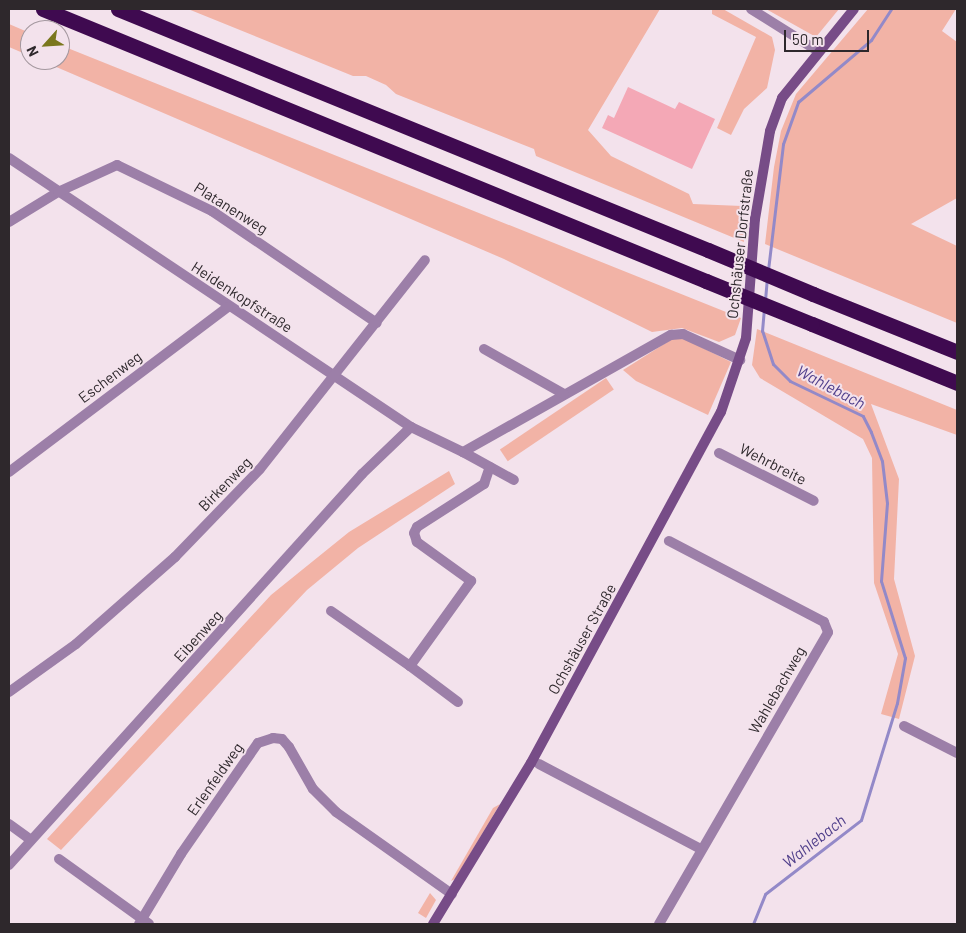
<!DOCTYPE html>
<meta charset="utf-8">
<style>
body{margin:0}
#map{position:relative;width:966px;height:933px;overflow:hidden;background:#f3e2ec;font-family:Barlow,sans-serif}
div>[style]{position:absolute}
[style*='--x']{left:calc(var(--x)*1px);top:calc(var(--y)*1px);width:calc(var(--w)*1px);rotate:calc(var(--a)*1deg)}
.green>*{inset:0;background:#f2b3a6;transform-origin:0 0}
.stream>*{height:3px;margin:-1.5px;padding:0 1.5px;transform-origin:1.5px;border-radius:1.5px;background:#9389c8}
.building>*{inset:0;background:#f4a8b6}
.street>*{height:10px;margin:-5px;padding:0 5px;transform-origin:5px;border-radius:5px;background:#9c7fa8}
.secondary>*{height:10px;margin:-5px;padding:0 5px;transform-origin:5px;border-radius:5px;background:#774c87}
.highway>*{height:15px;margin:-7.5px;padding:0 7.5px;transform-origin:7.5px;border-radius:7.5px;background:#3f0a50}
.highway-bridge>*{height:15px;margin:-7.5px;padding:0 7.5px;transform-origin:7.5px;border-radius:7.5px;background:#3f0a50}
span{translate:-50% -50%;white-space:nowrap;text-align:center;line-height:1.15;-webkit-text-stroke:4px #f3e2ec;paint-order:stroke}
.street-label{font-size:15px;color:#2e282c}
.water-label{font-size:16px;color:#503f8b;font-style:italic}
.frame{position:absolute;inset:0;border:10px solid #2e282c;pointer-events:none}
.north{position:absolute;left:20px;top:20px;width:50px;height:50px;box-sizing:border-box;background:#f3e2ec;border:1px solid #a4989f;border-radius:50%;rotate:244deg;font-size:14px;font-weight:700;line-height:20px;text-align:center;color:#2e282c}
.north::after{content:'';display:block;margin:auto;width:18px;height:22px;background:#7a771d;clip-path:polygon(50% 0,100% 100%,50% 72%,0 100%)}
.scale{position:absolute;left:784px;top:30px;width:85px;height:22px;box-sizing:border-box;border:2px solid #2e282c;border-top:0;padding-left:6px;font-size:15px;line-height:18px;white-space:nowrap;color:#2e282c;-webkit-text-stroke:4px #f3e2ec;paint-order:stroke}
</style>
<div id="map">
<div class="green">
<i style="clip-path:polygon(188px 9px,660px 9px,588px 130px,611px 156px,689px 194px,693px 204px,742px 206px,744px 242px,536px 156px,534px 149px,396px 94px,386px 85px,366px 76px,353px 76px)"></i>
<i style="clip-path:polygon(712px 9px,723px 9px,772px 37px,775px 50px,767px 88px,744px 109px,731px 135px,717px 128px,756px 37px,712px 14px)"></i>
<i style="clip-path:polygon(766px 9px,839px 9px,816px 37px)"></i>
<i style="clip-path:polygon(868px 9px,956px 9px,942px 31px,957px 42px,957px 198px,911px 224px,957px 246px,957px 323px,765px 244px,774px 167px,781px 131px,796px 94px)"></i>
<i style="clip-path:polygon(9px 24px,30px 33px,30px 56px,9px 47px)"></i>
<i style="clip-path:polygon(60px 45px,741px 318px,735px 335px,719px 342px,682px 328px,652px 332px,504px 259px,40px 60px,60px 60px)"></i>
<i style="clip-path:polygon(757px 329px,957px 410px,957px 435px,871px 404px,899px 479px,894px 579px,915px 656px,899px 719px,881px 714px,898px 654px,874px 583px,872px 458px,863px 439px,760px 378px,752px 365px)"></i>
<i style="clip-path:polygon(683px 338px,731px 362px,708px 415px,636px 381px,623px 370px,672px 339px)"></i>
<i style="left:606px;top:378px;width:14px;height:128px;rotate:56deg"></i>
<i style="clip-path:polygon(449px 471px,455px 484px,358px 548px,307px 590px,61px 850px,47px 839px,271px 595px,349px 532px)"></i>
<i style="clip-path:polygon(500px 804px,455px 879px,451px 881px,493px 808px)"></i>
<i style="clip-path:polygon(430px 893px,436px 900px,426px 918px,418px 913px)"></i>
</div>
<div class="stream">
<i style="--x:768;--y:270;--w:127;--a:-83.2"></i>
<i style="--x:783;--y:144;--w:45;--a:-70.3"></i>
<i style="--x:798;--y:102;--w:96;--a:-40.3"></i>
<i style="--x:871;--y:40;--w:37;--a:-57"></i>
<i style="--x:765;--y:300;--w:22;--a:-85"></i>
<i style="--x:753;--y:924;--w:32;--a:-68"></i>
<i style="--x:765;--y:894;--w:121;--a:-37.6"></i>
<i style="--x:861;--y:820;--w:122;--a:-72.9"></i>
<i style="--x:897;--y:703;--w:46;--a:-79.9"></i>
<i style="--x:905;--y:658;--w:81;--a:-107.3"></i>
<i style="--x:881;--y:581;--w:78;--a:-85.6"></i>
<i style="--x:887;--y:503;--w:42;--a:-96.8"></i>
<i style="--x:882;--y:461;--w:31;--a:-111"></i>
<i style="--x:871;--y:432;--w:18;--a:-117"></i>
<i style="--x:863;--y:416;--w:81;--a:-154.4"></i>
<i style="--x:790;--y:381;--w:24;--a:-135"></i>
<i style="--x:773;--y:364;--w:35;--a:-108"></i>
<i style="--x:762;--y:331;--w:23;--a:-85"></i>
</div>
<div class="building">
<i style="clip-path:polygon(628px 87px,675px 109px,679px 102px,715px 119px,692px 169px,602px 128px,608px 115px,614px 118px)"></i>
</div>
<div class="street">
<i style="--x:751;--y:9;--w:79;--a:32.1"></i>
<i style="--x:9;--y:158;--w:484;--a:33.8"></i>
<i style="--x:411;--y:427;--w:58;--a:25.7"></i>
<i style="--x:463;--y:452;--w:239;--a:-29.4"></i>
<i style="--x:671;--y:335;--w:12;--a:-5"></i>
<i style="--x:683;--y:334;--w:63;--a:24.5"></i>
<i style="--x:9;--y:222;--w:57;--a:-31.5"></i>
<i style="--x:58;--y:192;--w:65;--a:-24.6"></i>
<i style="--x:117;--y:165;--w:106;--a:25.8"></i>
<i style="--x:212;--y:211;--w:199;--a:34.2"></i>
<i style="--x:484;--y:349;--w:92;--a:29.4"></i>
<i style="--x:463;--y:452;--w:58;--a:28.8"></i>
<i style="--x:719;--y:453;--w:106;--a:26.8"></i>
<i style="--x:9;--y:472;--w:274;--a:-37"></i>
<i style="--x:331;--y:611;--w:96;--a:34.8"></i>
<i style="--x:410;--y:666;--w:105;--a:-54.3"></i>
<i style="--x:471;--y:581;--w:67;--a:-144.2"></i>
<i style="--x:417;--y:542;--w:9;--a:-108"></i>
<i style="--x:414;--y:533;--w:7;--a:-63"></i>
<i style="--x:417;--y:527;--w:80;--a:-32.7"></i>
<i style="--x:484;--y:484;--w:18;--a:-71"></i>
<i style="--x:410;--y:666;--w:60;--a:36.9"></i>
<i style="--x:9;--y:692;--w:82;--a:-35.6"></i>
<i style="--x:76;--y:644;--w:132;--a:-41.3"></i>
<i style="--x:175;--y:557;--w:122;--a:-46"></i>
<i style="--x:260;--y:469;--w:266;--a:-51.7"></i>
<i style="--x:904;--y:726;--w:59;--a:27"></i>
<i style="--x:539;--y:764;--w:183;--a:27.7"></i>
<i style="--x:9;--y:824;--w:27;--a:36"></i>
<i style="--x:59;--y:859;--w:111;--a:35.8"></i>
<i style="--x:9;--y:865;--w:527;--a:-47.92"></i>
<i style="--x:362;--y:474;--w:68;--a:-43.8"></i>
<i style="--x:139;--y:924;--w:82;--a:-59"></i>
<i style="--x:181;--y:854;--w:135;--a:-55.3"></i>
<i style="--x:258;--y:743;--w:16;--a:-18"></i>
<i style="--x:273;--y:738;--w:9;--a:6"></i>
<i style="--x:282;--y:739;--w:11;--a:49"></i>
<i style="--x:289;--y:747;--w:48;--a:60.3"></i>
<i style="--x:313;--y:789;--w:33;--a:45"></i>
<i style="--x:336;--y:812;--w:142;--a:35.3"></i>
<i style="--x:659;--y:924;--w:337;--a:-59.9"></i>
<i style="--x:828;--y:632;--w:11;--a:-112"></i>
<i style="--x:824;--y:622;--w:175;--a:-152.4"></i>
</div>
<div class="secondary">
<i style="--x:433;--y:924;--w:188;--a:-58.7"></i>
<i style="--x:531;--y:763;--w:399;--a:-61.6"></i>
<i style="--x:721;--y:412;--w:78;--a:-71.3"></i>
<i style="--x:746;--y:338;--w:119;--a:-85.7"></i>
<i style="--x:755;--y:219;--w:89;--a:-80.3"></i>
<i style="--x:770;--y:131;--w:35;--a:-70"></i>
<i style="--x:782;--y:98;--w:114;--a:-51"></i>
</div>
<div class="highway">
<i style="--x:43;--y:9;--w:717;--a:22.31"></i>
<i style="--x:118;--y:9;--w:637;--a:22.22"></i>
<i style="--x:813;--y:294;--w:155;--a:21.9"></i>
<i style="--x:812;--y:324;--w:157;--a:22.1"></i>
</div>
<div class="highway-bridge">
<i style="--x:708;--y:250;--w:114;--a:22.7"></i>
<i style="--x:706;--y:281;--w:114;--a:22.1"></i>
</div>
<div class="street-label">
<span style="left:231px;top:208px;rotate:32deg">Platanenweg</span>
<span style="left:740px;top:244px;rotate:-84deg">Ochshäuser Dorfstraße</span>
<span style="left:242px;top:297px;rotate:33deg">Heidenkopfstraße</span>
<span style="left:110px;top:377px;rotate:-37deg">Eschenweg</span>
<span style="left:773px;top:464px;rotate:27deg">Wehrbreite</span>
<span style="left:225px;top:484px;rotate:-46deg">Birkenweg</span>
<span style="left:198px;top:636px;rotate:-48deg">Eibenweg</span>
<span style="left:582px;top:639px;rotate:-61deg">Ochshäuser Straße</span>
<span style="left:777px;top:690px;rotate:-60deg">Wahlebachweg</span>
<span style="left:215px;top:779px;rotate:-55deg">Erlenfeldweg</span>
</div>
<div class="water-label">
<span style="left:831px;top:387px;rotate:28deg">Wahlebach</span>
<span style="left:814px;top:841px;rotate:-38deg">Wahlebach</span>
</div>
<div class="frame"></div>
<div class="north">N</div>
<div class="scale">50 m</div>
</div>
